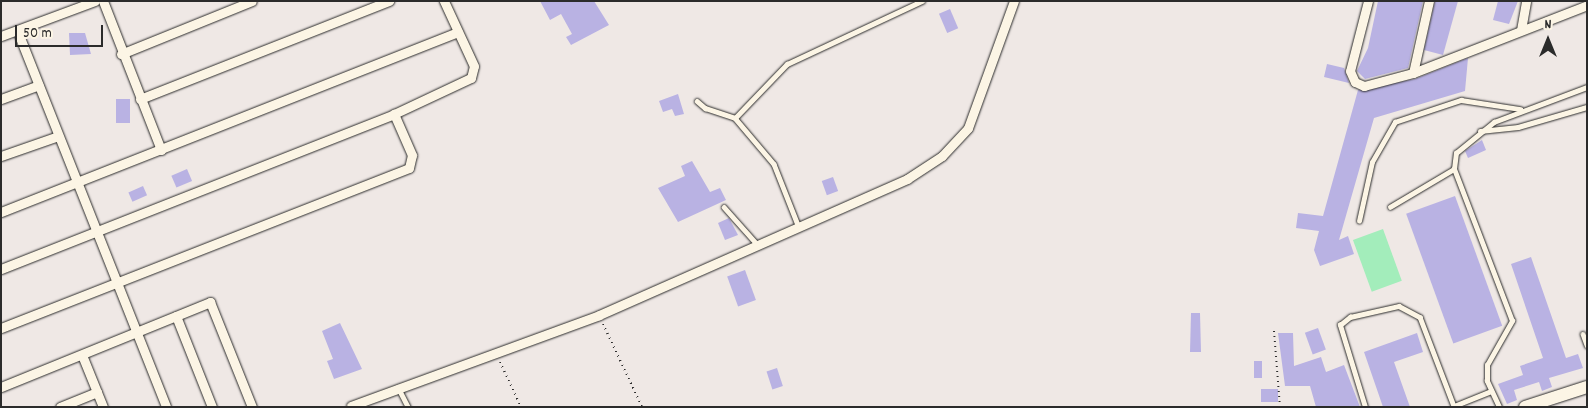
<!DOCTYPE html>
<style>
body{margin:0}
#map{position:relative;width:1588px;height:408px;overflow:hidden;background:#efe8e5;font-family:Dekko,sans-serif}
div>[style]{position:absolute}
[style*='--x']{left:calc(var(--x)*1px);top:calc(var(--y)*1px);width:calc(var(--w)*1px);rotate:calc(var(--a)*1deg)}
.green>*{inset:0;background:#a3edbb;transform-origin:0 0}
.building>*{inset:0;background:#b9b2e3;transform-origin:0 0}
.path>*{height:2px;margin-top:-1px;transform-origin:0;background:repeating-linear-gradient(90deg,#2b2b2b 0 1px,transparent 0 5px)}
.roads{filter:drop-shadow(0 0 1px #2b2b2b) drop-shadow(0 0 1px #2b2b2b)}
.lane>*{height:4.5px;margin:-2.25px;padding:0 2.25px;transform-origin:2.25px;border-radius:2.25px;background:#fcf5e5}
.street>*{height:9px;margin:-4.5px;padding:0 4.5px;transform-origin:4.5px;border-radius:4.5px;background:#fcf5e5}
.secondary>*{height:12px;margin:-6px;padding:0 6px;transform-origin:6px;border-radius:6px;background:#fcf5e5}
span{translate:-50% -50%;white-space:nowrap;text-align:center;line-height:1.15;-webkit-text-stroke:4px #fcf5e5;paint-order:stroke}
.frame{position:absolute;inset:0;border:2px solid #2b2b2b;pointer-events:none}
.north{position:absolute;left:1523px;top:15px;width:50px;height:50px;-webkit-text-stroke:4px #fcf5e5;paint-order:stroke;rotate:0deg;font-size:14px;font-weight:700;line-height:20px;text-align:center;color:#2b2b2b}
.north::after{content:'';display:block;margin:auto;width:18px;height:22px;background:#2b2b2b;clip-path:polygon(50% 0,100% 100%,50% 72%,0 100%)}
.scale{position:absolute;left:15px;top:25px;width:88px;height:22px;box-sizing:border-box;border:2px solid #2b2b2b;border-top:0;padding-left:6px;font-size:15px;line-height:18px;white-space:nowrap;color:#2b2b2b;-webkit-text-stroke:4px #fcf5e5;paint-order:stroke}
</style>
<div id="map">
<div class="green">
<i style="left:1383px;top:229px;width:55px;height:32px;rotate:70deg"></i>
</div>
<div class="building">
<i style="clip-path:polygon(540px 1px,594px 1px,609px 25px,571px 45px,566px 37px,572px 34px,561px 14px,550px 20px)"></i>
<i style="clip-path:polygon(1378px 1px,1423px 1px,1408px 68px,1365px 79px,1357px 71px,1368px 48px)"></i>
<i style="clip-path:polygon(1435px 1px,1458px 1px,1443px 55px,1424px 50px)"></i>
<i style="clip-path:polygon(1498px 1px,1518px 1px,1509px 24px,1493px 20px)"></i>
<i style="left:950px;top:9px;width:21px;height:12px;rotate:67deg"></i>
<i style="clip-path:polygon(69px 33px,85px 33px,91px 54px,70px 55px)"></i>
<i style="clip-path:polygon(1468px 58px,1465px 91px,1374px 118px,1339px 240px,1348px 236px,1354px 254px,1320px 266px,1314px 250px,1319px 231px,1296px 228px,1298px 213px,1323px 216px,1358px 90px,1415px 79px)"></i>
<i style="clip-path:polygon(1327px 64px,1344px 68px,1349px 83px,1324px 77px)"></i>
<i style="clip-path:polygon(678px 94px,684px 114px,675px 116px,672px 109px,663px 112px,659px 101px)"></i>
<i style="left:116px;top:99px;width:14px;height:24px"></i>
<i style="clip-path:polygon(1482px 140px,1486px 150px,1468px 158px,1465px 151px)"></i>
<i style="clip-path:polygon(692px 161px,710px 192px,720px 188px,726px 200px,678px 222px,658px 188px,685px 176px,681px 166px)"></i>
<i style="left:187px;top:169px;width:13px;height:17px;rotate:67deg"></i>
<i style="left:833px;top:177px;width:15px;height:12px;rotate:70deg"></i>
<i style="left:143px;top:186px;width:10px;height:16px;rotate:66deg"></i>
<i style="left:1455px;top:196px;width:138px;height:52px;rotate:70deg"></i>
<i style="clip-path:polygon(729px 218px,738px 235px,725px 240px,718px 223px)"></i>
<i style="clip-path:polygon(1531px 257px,1566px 358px,1578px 354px,1583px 368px,1549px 378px,1552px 387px,1542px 391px,1539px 382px,1514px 390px,1517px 400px,1507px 404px,1498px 384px,1523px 375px,1520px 366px,1543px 358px,1511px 264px)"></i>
<i style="left:745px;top:270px;width:32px;height:19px;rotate:70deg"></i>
<i style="clip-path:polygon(1191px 313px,1200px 313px,1201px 352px,1190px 352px)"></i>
<i style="clip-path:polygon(340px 323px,362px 369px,334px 379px,327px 361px,333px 359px,322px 331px)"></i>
<i style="left:1318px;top:328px;width:23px;height:14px;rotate:70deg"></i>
<i style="clip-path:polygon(1278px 333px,1293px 333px,1294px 366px,1321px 357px,1326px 372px,1344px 365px,1360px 407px,1316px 407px,1310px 386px,1285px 386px)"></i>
<i style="clip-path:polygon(1417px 333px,1423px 352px,1394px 362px,1410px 407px,1383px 407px,1364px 352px)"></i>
<i style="left:1254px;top:361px;width:8px;height:17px"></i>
<i style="left:777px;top:368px;width:19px;height:11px;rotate:72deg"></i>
<i style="left:1261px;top:389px;width:17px;height:13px"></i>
</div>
<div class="path">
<i style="--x:603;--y:324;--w:92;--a:64.8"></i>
<i style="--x:1274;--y:331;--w:76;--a:85.5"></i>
<i style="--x:500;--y:362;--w:50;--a:65"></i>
</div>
<div class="roads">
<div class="lane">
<i style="--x:697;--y:101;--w:11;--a:41"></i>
<i style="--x:705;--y:108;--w:32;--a:18"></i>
<i style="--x:735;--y:118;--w:60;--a:49.7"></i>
<i style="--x:774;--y:164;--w:66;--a:68.5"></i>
<i style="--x:735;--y:118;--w:75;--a:-46.1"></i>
<i style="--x:787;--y:64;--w:149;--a:-25"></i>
<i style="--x:1480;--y:131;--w:38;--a:-6"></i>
<i style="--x:1518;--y:127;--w:72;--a:-16.2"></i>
<i style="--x:724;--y:207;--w:50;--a:48.3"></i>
<i style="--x:1390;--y:207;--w:74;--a:-30.7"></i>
<i style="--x:1359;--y:221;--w:60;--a:-77.6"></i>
<i style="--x:1372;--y:162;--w:46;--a:-60.1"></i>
<i style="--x:1395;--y:122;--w:70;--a:-18.4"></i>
<i style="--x:1461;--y:100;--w:60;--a:8.7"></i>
<i style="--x:1583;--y:334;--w:12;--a:70"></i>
<i style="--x:398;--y:387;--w:22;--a:63"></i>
<i style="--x:1365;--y:407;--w:86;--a:-107"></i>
<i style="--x:1340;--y:325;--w:13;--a:-39"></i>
<i style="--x:1350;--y:317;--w:50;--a:-12.7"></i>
<i style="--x:1399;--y:306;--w:24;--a:28"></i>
<i style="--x:1420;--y:317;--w:95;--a:69.1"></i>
<i style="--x:1454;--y:406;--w:40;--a:-22"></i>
<i style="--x:1499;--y:407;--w:29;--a:-115"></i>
<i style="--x:1487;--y:381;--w:16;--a:-90"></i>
<i style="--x:1487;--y:365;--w:51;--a:-60.4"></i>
<i style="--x:1512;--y:321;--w:163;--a:-110.9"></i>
<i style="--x:1454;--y:169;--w:16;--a:-83"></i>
<i style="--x:1456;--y:153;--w:49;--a:-39.2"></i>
<i style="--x:1494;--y:122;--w:99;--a:-20.6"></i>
</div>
<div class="street">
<i style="--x:103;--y:1;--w:160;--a:68.7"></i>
<i style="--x:1368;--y:1;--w:72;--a:104.4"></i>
<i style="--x:1350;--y:71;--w:12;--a:66"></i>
<i style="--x:1355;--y:82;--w:10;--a:24"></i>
<i style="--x:1364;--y:86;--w:51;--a:-14.9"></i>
<i style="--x:1413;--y:73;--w:187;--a:-21.3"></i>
<i style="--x:17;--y:30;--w:405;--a:68.4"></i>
<i style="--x:1521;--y:30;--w:29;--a:-80"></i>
<i style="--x:1;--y:36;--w:100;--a:-20.4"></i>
<i style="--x:121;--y:54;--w:141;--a:-22"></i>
<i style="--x:1413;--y:73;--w:74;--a:-77.5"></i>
<i style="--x:1;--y:99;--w:40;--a:-20.2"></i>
<i style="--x:140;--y:99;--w:268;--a:-21.5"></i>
<i style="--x:1;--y:156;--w:60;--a:-19.3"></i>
<i style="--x:1;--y:212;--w:491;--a:-21.5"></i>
<i style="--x:1;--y:269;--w:422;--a:-21.5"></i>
<i style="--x:394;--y:114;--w:85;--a:-25.1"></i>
<i style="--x:471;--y:78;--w:12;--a:-76"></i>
<i style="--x:474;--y:66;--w:72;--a:-114.8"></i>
<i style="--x:176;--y:316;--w:98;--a:68.4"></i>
<i style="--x:1;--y:328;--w:438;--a:-21.4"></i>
<i style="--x:409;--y:168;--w:13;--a:-77"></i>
<i style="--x:412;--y:155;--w:45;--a:-113.7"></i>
<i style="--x:82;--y:355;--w:56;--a:68"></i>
<i style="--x:1;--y:387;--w:226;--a:-22.1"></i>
<i style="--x:210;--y:302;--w:113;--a:68.2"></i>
<i style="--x:351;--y:406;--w:264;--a:-20.1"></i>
<i style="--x:599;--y:315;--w:337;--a:-23.8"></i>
<i style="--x:907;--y:179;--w:42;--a:-33.3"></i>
<i style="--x:942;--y:156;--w:38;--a:-47"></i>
<i style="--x:968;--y:128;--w:135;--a:-70.1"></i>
<i style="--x:60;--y:407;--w:40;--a:-22"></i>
</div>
<div class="secondary">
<i style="--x:1525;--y:407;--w:65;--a:-17.9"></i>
</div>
</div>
<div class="frame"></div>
<div class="north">N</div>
<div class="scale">50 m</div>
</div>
